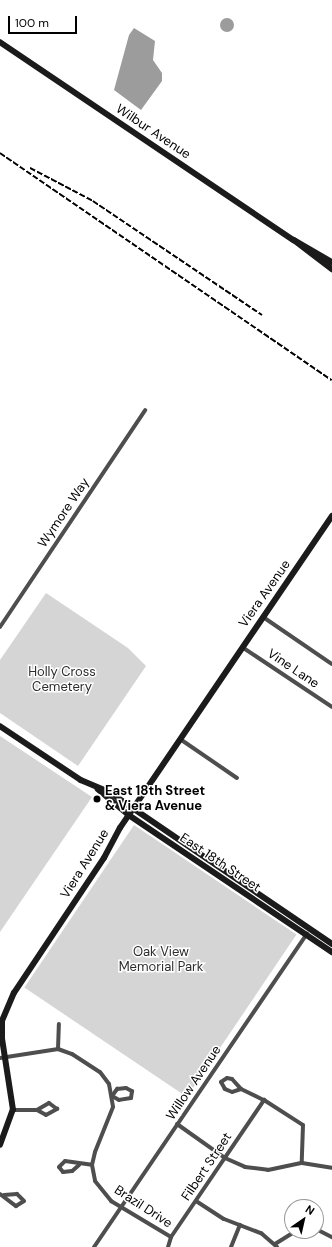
<!DOCTYPE html>
<style>
body{margin:0}
#map{position:relative;width:332px;height:1247px;overflow:hidden;background:#fff;font-family:"DM Sans",sans-serif}
div>[style]{position:absolute}
[style*='--x']{left:calc(var(--x)*1px);top:calc(var(--y)*1px);width:calc(var(--w)*1px);rotate:calc(var(--a)*1deg)}
.green>*{inset:0;background:#d5d5d5;transform-origin:0 0}
.water>*{inset:0;background:#9c9c9c}
.round{border-radius:50%}
.street>*{height:4px;margin:-2px;padding:0 2px;transform-origin:2px;border-radius:2px;background:#4e4e4e}
.secondary>*{height:5.5px;margin:-2.75px;padding:0 2.75px;transform-origin:2.75px;border-radius:2.75px;background:#1b1b1b}
.rail>*{height:1.5px;margin-top:-0.75px;transform-origin:0;background:repeating-linear-gradient(90deg,#000 0 6px,transparent 0 8px)}
.dots>*{width:11px;height:11px;translate:-50% -50%;box-sizing:border-box;border:2px solid #fff;border-radius:50%}
span{translate:-50% -50%;white-space:nowrap;text-align:center;line-height:1.15;-webkit-text-stroke:3px #fff;paint-order:stroke}
.street-label{font-size:13px;color:#000}
.park-label{font-size:13px;color:#2c2c2c}
.poi-label{font-size:13px;color:#000;font-weight:700}
.left{translate:0 -50%;text-align:left}
.north{position:absolute;left:284px;top:1199px;width:40px;height:40px;box-sizing:border-box;background:#fff;border:1px solid #999;border-radius:50%;rotate:34deg;font-size:11px;font-weight:700;line-height:16px;text-align:center;color:#000}
.north::after{content:'';display:block;margin:auto;width:14px;height:18px;background:#000;clip-path:polygon(50% 0,100% 100%,50% 72%,0 100%)}
.scale{position:absolute;left:8px;top:16px;width:69px;height:18px;box-sizing:border-box;border:2px solid #000;border-top:0;padding-left:5px;font-size:12px;line-height:14px;white-space:nowrap;color:#000;-webkit-text-stroke:3px #fff;paint-order:stroke}
</style>
<div id="map">
<div class="green">
<i style="clip-path:polygon(46px 593px,128px 648px,146px 666px,78px 766px,0 713px,0 660px)"></i>
<i style="clip-path:polygon(0 736px,92px 797px,0 932px)"></i>
<i style="left:134px;top:825px;width:196px;height:196px;rotate:34deg"></i>
</div>
<div class="water">
<i class="round" style="left:220px;top:18px;width:14px;height:14px"></i>
<i style="clip-path:polygon(134px 28px,155px 41px,153px 60px,162px 73px,162px 81px,141px 110px,114px 90px,129px 35px)"></i>
</div>
<div class="street">
<i style="--x:263;--y:617;--w:83;--a:34.3"></i>
<i style="--x:0;--y:627;--w:261;--a:-56.2"></i>
<i style="--x:242;--y:647;--w:108;--a:33.7"></i>
<i style="--x:180;--y:739;--w:69;--a:34.4"></i>
<i style="--x:58;--y:1049;--w:25;--a:-88"></i>
<i style="--x:0;--y:1058;--w:59;--a:-8.8"></i>
<i style="--x:58;--y:1049;--w:15;--a:20"></i>
<i style="--x:72;--y:1054;--w:33;--a:33"></i>
<i style="--x:100;--y:1072;--w:15;--a:53"></i>
<i style="--x:109;--y:1084;--w:23;--a:80"></i>
<i style="--x:113;--y:1107;--w:48;--a:111.8"></i>
<i style="--x:95;--y:1152;--w:13;--a:103"></i>
<i style="--x:92;--y:1165;--w:16;--a:79"></i>
<i style="--x:95;--y:1181;--w:26;--a:51"></i>
<i style="--x:111;--y:1201;--w:70;--a:31"></i>
<i style="--x:126;--y:1088;--w:7;--a:27"></i>
<i style="--x:132;--y:1091;--w:7;--a:98"></i>
<i style="--x:131;--y:1098;--w:12;--a:171"></i>
<i style="--x:119;--y:1100;--w:8;--a:-150"></i>
<i style="--x:112;--y:1096;--w:9;--a:-54"></i>
<i style="--x:117;--y:1089;--w:9;--a:-6"></i>
<i style="--x:241;--y:1089;--w:9;--a:162"></i>
<i style="--x:232;--y:1092;--w:8;--a:-157"></i>
<i style="--x:225;--y:1089;--w:8;--a:-120"></i>
<i style="--x:221;--y:1082;--w:7;--a:-34"></i>
<i style="--x:227;--y:1078;--w:5;--a:11"></i>
<i style="--x:232;--y:1079;--w:13;--a:48"></i>
<i style="--x:241;--y:1089;--w:25;--a:26"></i>
<i style="--x:264;--y:1100;--w:46;--a:32.7"></i>
<i style="--x:303;--y:1125;--w:38;--a:92"></i>
<i style="--x:13;--y:1110;--w:24;--a:0"></i>
<i style="--x:37;--y:1110;--w:10;--a:29"></i>
<i style="--x:46;--y:1115;--w:13;--a:-29"></i>
<i style="--x:57;--y:1109;--w:10;--a:-143"></i>
<i style="--x:49;--y:1103;--w:14;--a:150"></i>
<i style="--x:177;--y:1124;--w:59;--a:35.3"></i>
<i style="--x:225;--y:1158;--w:22;--a:24"></i>
<i style="--x:245;--y:1167;--w:23;--a:7"></i>
<i style="--x:268;--y:1170;--w:35;--a:-12"></i>
<i style="--x:302;--y:1163;--w:30;--a:9"></i>
<i style="--x:79;--y:1165;--w:9;--a:139"></i>
<i style="--x:72;--y:1171;--w:9;--a:174"></i>
<i style="--x:63;--y:1172;--w:6;--a:-129"></i>
<i style="--x:59;--y:1167;--w:8;--a:-45"></i>
<i style="--x:65;--y:1161;--w:27;--a:8"></i>
<i style="--x:0;--y:1194;--w:20;--a:37"></i>
<i style="--x:16;--y:1206;--w:9;--a:-32"></i>
<i style="--x:24;--y:1201;--w:10;--a:-135"></i>
<i style="--x:17;--y:1194;--w:13;--a:176"></i>
<i style="--x:196;--y:1201;--w:33;--a:33"></i>
<i style="--x:224;--y:1219;--w:40;--a:21"></i>
<i style="--x:261;--y:1233;--w:21;--a:41"></i>
<i style="--x:316;--y:1229;--w:18;--a:27"></i>
<i style="--x:275;--y:1244;--w:25;--a:-32"></i>
<i style="--x:94;--y:1247;--w:379;--a:-55.8"></i>
<i style="--x:168;--y:1247;--w:10;--a:-73"></i>
<i style="--x:171;--y:1237;--w:166;--a:-55.8"></i>
<i style="--x:231;--y:1247;--w:24;--a:-68"></i>
</div>
<div class="secondary">
<i style="--x:0;--y:42;--w:354;--a:34"></i>
<i style="--x:294;--y:240;--w:48;--a:37.3"></i>
<i style="--x:296;--y:241;--w:42;--a:30.3"></i>
<i style="--x:0;--y:726;--w:97;--a:33.7"></i>
<i style="--x:81;--y:780;--w:33;--a:23"></i>
<i style="--x:111;--y:793;--w:268;--a:34.3"></i>
<i style="--x:98;--y:789;--w:40;--a:40"></i>
<i style="--x:129;--y:815;--w:245;--a:34"></i>
<i style="--x:0;--y:1145;--w:37;--a:-70"></i>
<i style="--x:13;--y:1110;--w:72;--a:-98.8"></i>
<i style="--x:2;--y:1039;--w:18;--a:-90"></i>
<i style="--x:2;--y:1021;--w:30;--a:-67"></i>
<i style="--x:14;--y:993;--w:162;--a:-56.3"></i>
<i style="--x:104;--y:858;--w:34;--a:-62"></i>
<i style="--x:120;--y:828;--w:377;--a:-55.8"></i>
</div>
<div class="rail">
<i style="--x:0;--y:153;--w:402;--a:34.4"></i>
<i style="--x:30;--y:168;--w:71;--a:27.6"></i>
<i style="--x:93;--y:201;--w:204;--a:34"></i>
</div>
<div class="dots">
<i style="left:97px;top:799px;background:#000"></i>
</div>
<div class="street-label">
<span style="left:153px;top:132px;rotate:34deg">Wilbur Avenue</span>
<span style="left:64px;top:513px;rotate:-56deg">Wymore Way</span>
<span style="left:265px;top:594px;rotate:-55deg">Viera Avenue</span>
<span style="left:293px;top:669px;rotate:34deg">Vine Lane</span>
<span style="left:220px;top:863px;rotate:34deg">East 18th Street</span>
<span style="left:85px;top:864px;rotate:-58deg">Viera Avenue</span>
<span style="left:194px;top:1083px;rotate:-56deg">Willow Avenue</span>
<span style="left:207px;top:1167px;rotate:-56deg">Filbert Street</span>
<span style="left:143px;top:1207px;rotate:33deg">Brazil Drive</span>
</div>
<div class="park-label">
<span style="left:62px;top:680px">Holly Cross<br>Cemetery</span>
<span style="left:161px;top:960px">Oak View<br>Memorial Park</span>
</div>
<div class="poi-label">
<span class="left" style="left:105px;top:799px">East 18th Street<br>&amp; Viera Avenue</span>
</div>
<div class="north">N</div>
<div class="scale">100 m</div>
</div>
